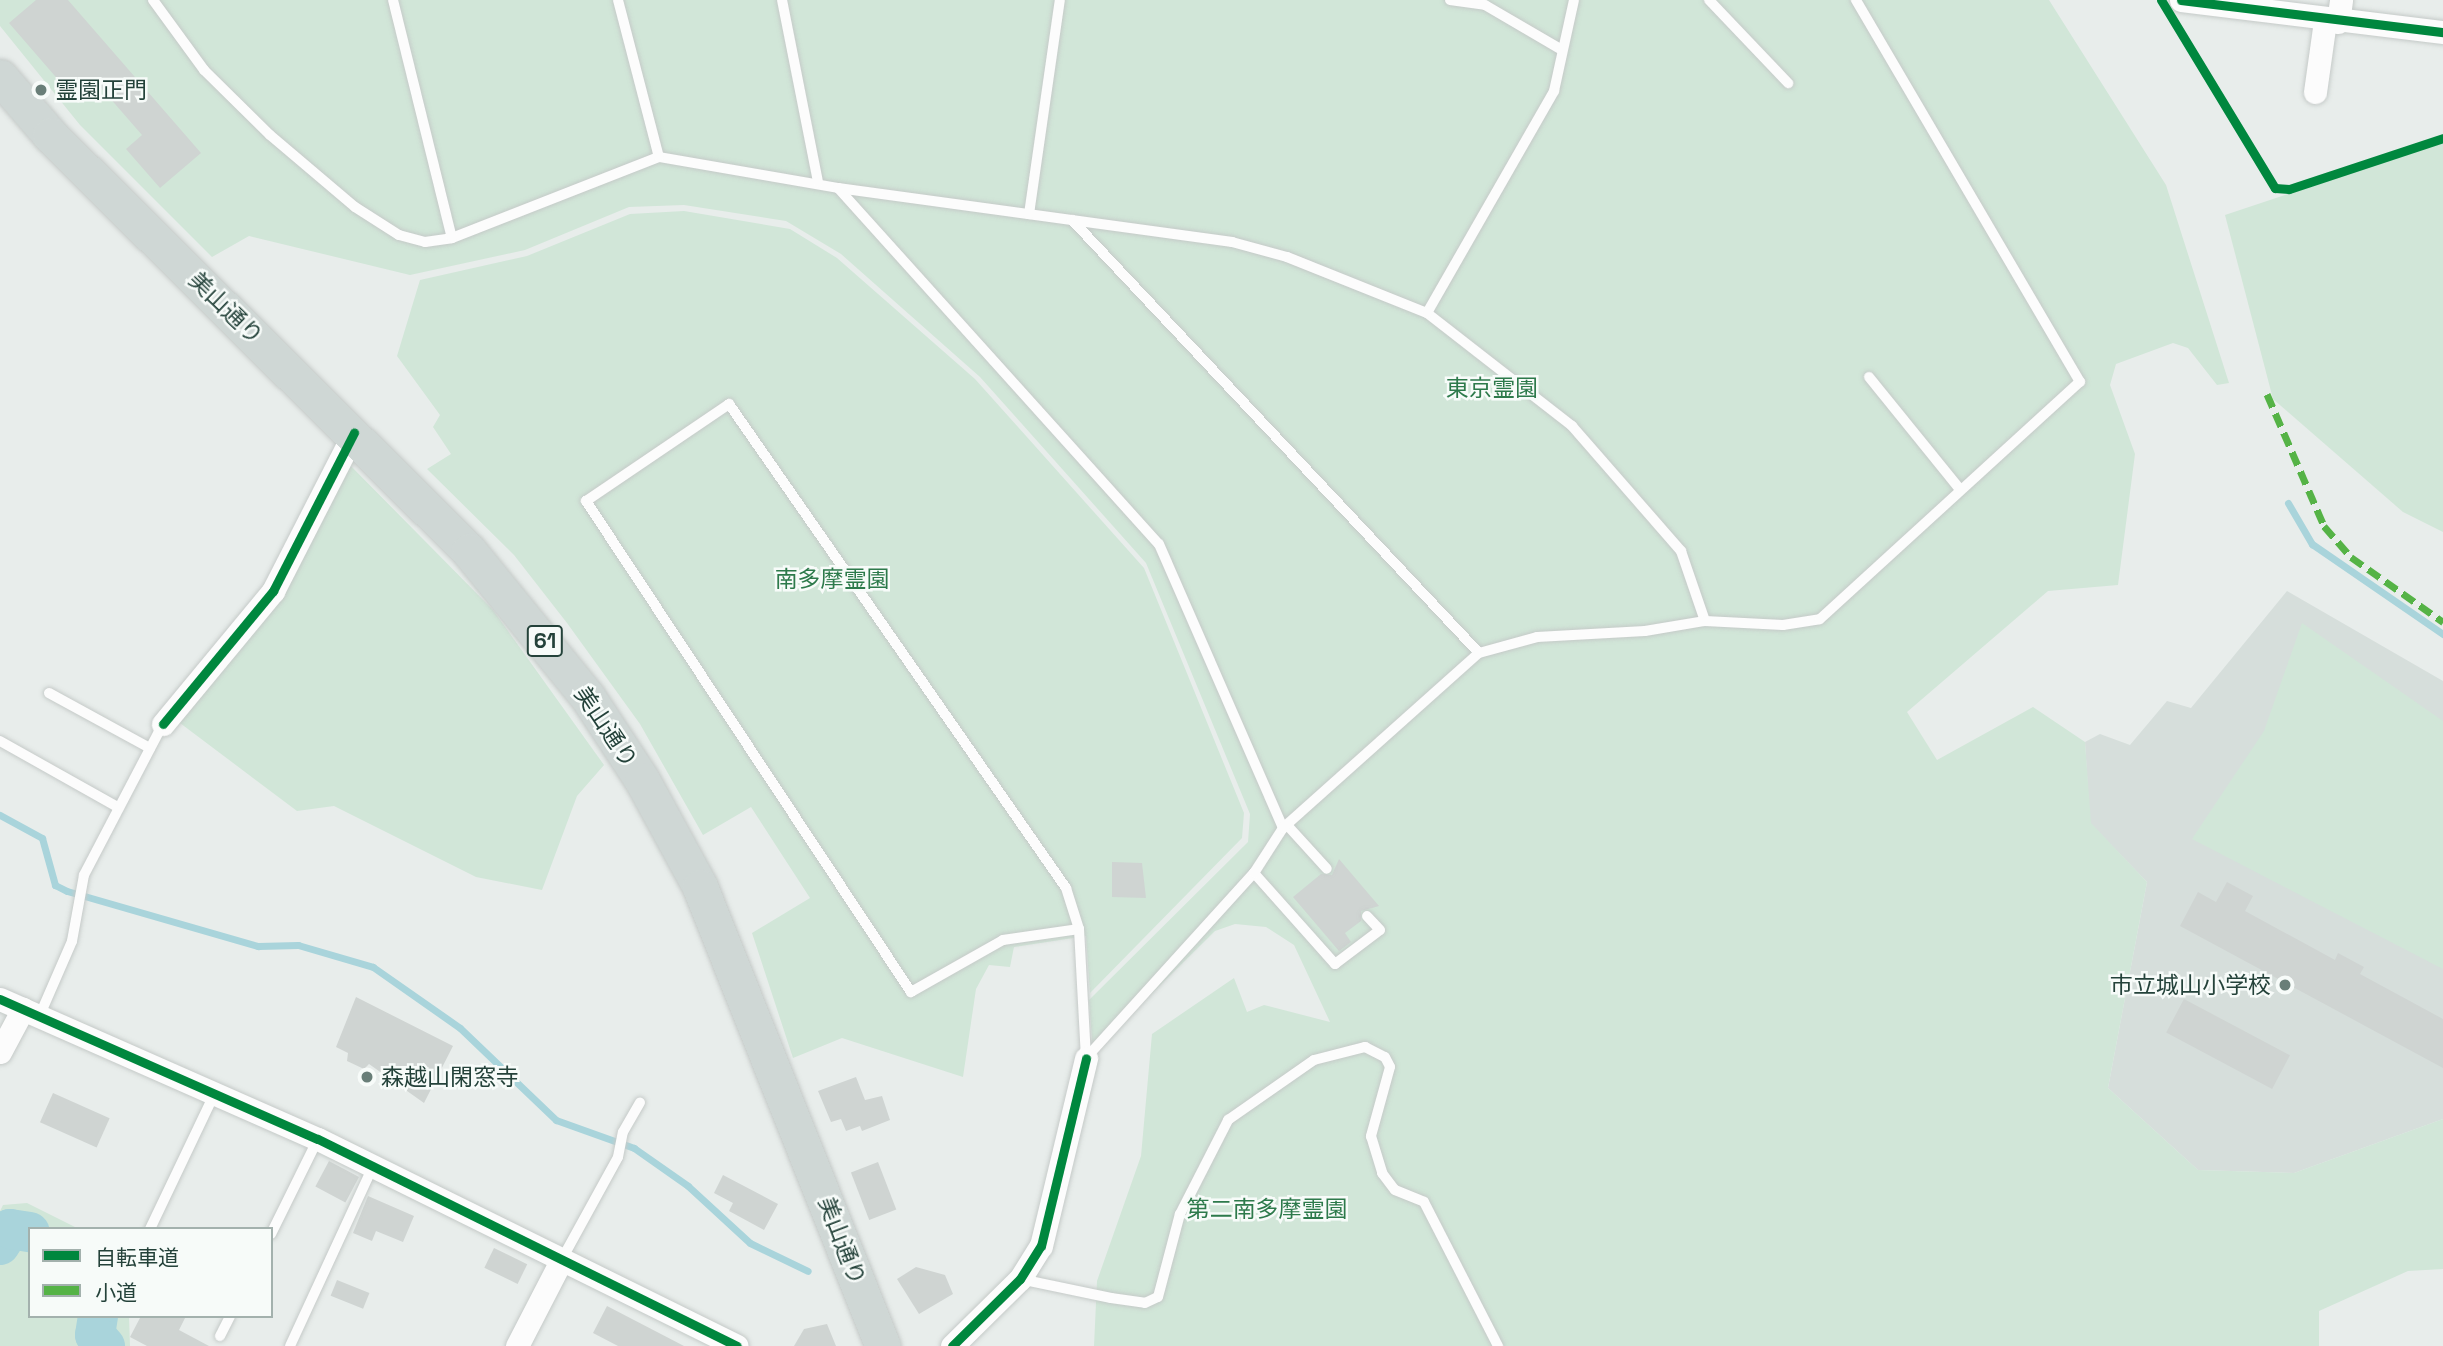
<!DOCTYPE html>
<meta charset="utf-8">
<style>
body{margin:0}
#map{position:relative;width:2443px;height:1346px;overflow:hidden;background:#e8edeb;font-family:"Space Grotesk","Noto Sans JP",sans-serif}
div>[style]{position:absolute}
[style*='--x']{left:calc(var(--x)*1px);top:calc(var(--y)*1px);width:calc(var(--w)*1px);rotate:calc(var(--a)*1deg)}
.built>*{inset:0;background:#d6dedb}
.green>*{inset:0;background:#d1e6d8}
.stream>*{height:7px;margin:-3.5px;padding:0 3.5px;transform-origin:3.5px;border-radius:3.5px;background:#a9d4db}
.river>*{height:40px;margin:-20px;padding:0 20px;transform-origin:20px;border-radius:20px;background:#a9d4db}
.building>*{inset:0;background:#cfd4d2;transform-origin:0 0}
.roads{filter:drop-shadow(0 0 2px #c5cac8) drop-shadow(0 0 2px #c5cac8)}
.lane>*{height:10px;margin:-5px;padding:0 5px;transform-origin:5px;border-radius:5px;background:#fcfcfc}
.street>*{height:23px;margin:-11.5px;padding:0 11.5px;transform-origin:11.5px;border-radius:11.5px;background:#fcfcfc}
.primary>*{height:35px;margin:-17.5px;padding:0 17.5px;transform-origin:17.5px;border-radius:17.5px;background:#cfd7d5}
.quiet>*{height:7px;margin-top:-3.5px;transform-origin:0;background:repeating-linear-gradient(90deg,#55b346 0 14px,transparent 0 21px)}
.cycleway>*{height:9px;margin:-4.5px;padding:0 4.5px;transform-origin:4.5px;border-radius:4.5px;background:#00873e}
.dots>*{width:19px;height:19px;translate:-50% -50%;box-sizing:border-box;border:4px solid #f7fbf9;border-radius:50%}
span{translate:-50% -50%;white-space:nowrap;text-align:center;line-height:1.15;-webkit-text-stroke:5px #f7fbf9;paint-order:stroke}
.shield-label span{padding:2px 5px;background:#f7fbf9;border:2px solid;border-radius:5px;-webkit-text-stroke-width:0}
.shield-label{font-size:21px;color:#24423a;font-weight:700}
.poi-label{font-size:23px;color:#24423a}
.left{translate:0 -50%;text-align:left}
.right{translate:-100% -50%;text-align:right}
.street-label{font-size:23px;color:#24423a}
.park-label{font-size:23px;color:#2d7a4b}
.legend{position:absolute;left:28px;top:1227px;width:245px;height:91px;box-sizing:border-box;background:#f7fbf9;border:2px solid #a3b1ad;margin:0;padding:9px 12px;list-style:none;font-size:21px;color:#24423a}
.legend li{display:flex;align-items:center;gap:14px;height:35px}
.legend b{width:35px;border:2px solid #a3b1ad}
</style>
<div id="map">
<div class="built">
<i style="clip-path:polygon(2287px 591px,2443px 681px,2443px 1119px,2294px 1173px,2198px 1170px,2108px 1088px,2147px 882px,2090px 823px,2085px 742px,2100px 734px,2130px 745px,2167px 701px,2191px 708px)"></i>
</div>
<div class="green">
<i style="clip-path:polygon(0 0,2049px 0,2166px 185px,2229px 383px,2217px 385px,2188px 348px,2173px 343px,2116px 364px,2110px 385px,2135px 454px,2118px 585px,2048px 591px,1907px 712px,1937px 760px,2033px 707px,2085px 742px,2091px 823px,2147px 882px,2108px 1088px,2198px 1170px,2294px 1173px,2443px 1119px,2443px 1269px,2408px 1271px,2319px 1311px,2319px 1346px,1094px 1346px,1097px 1281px,1141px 1156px,1152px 1034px,1234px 978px,1247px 1012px,1264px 1005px,1330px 1022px,1294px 945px,1266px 927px,1235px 924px,1215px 931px,1093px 1052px,1089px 1000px,1248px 842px,1250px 814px,1146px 563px,980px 377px,841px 254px,786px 221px,684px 205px,629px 207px,525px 250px,410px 275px,249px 236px,212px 257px,80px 125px,0 26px)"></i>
<i style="clip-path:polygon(2443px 142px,2443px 532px,2403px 512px,2273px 399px,2225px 215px)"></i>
<i style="clip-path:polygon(684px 211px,790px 229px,837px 258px,975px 379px,1144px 568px,1244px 813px,1242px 838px,1090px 993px,1086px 936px,1014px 947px,1010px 967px,989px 965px,976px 989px,963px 1077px,842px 1038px,793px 1058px,752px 933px,810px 898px,751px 807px,703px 835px,640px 724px,567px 623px,514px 555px,427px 469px,451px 454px,433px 427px,440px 415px,397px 356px,420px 280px,527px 256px,630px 214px)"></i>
<i style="clip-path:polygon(343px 458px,493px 610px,604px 765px,577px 796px,542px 890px,476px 877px,334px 806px,297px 811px,168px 714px,273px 591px)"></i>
<i style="clip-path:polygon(2302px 623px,2443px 721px,2443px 969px,2192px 839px,2264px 731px)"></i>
<i style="clip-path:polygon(27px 1203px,79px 1229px,30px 1229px,30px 1316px,129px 1316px,130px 1346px,0 1346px,0 1211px,3px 1205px)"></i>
</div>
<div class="stream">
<i style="--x:2288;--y:503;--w:48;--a:59.7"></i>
<i style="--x:2312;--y:544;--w:159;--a:34.5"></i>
<i style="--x:0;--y:815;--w:48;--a:28.7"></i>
<i style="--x:42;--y:838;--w:49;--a:74.5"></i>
<i style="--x:55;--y:885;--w:13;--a:27"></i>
<i style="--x:67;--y:891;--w:199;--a:16.1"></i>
<i style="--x:258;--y:946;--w:40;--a:-1.4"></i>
<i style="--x:298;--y:945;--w:78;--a:16.3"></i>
<i style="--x:373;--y:967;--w:106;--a:35"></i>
<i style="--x:460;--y:1028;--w:133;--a:43.8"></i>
<i style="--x:556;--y:1120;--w:83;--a:19.7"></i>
<i style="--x:634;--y:1148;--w:66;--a:35.1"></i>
<i style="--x:688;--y:1186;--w:84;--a:42.6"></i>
<i style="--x:750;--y:1243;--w:64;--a:25.8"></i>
</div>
<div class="river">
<i style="--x:0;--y:1245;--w:19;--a:-58"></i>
<i style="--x:10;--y:1229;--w:20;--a:9"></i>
<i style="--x:98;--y:1316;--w:19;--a:99"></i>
<i style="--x:95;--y:1335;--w:15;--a:48"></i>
</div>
<div class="building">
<i style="clip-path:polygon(36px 0,68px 0,201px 153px,160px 188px,126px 149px,142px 135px,95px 81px,74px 98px,9px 23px)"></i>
<i style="clip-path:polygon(1339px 859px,1379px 906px,1361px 911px,1361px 921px,1345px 933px,1351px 942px,1339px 951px,1293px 897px,1321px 874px,1332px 875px)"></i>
<i style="clip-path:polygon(1112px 862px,1142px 863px,1146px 898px,1112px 897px)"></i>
<i style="clip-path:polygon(2227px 882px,2253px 896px,2245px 911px,2335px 960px,2338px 953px,2364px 967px,2360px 974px,2443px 1019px,2443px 1068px,2180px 926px,2198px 892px,2216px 902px)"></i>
<i style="clip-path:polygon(356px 997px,453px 1046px,424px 1103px,369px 1064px,364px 1069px,347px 1061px,348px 1053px,336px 1047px)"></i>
<i style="left:2184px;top:999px;width:120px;height:38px;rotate:28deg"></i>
<i style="clip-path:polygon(856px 1077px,865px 1100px,882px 1096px,890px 1120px,862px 1131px,860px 1126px,846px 1131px,841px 1119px,831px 1122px,818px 1091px)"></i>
<i style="left:53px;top:1093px;width:62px;height:32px;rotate:24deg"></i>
<i style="left:329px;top:1161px;width:34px;height:29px;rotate:28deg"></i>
<i style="left:878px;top:1162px;width:51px;height:29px;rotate:69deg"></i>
<i style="clip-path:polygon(723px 1175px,778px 1204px,764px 1230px,729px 1211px,733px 1203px,714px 1193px)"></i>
<i style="clip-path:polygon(368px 1196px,414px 1216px,403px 1242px,376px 1231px,372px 1241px,353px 1233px)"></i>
<i style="left:494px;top:1248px;width:37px;height:22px;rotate:26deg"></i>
<i style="clip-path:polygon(916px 1267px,945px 1275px,953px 1294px,919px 1314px,897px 1279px)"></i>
<i style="left:337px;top:1280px;width:35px;height:17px;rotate:22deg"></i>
<i style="clip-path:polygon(607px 1306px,684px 1346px,618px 1346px,593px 1333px)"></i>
<i style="clip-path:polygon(141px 1316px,186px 1316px,179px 1330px,209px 1346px,147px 1346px,130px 1337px)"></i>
<i style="clip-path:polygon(827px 1324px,836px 1346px,794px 1346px,804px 1329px)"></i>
</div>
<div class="roads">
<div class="lane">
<i style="--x:153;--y:0;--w:87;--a:53.9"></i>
<i style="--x:204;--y:70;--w:93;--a:44.6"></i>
<i style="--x:270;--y:135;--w:111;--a:40.3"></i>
<i style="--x:355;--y:207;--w:52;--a:32.5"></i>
<i style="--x:399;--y:235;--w:27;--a:15"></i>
<i style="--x:425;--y:242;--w:27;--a:-8"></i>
<i style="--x:452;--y:238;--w:222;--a:-21.4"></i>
<i style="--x:659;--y:157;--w:182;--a:9.8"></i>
<i style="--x:838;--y:188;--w:479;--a:48"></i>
<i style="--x:1159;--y:544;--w:310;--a:66.4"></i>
<i style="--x:393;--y:0;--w:245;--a:76.1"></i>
<i style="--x:618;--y:0;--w:162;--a:75.4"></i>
<i style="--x:782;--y:0;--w:186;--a:78.8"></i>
<i style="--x:1450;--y:0;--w:35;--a:8"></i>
<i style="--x:1485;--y:5;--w:89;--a:30.3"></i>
<i style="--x:1709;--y:0;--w:115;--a:46.4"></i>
<i style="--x:838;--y:188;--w:398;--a:7.8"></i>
<i style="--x:1232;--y:242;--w:57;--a:15.3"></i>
<i style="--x:1287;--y:257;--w:151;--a:21.8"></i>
<i style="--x:1427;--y:313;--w:184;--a:37.9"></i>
<i style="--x:1572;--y:426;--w:166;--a:48.9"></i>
<i style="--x:1681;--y:551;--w:74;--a:71.1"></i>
<i style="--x:1029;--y:214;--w:216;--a:-81.8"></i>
<i style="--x:1072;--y:220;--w:594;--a:46.77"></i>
<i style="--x:1427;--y:313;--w:256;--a:-60.2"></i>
<i style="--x:1554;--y:91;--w:93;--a:-77.6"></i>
<i style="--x:1869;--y:377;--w:143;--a:51"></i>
<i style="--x:49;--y:693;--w:115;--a:28.6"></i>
<i style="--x:0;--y:741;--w:133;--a:29.3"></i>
<i style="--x:1287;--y:825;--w:59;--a:47.7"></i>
<i style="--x:1254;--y:873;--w:122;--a:48.3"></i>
<i style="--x:1335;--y:964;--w:56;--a:-37.1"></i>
<i style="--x:1380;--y:930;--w:19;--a:-133"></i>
<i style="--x:1079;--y:929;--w:77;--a:171.8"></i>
<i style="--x:1003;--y:940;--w:106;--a:150.5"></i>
<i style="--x:911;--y:992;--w:589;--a:-123.5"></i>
<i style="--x:586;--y:501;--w:173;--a:-34.1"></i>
<i style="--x:729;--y:404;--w:590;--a:55.15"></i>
<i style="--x:1066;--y:888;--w:43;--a:72.4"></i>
<i style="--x:1079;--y:929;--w:129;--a:86.9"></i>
<i style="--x:39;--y:1017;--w:83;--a:-66.5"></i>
<i style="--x:72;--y:941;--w:67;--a:-79.7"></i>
<i style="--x:84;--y:875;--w:170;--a:-62.4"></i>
<i style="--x:1086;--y:1058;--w:250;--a:-47.8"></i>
<i style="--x:1254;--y:873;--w:54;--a:-57.2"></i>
<i style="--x:1283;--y:828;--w:263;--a:-41.8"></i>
<i style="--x:1479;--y:653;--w:60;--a:-15.4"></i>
<i style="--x:1537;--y:637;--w:108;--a:-3.2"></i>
<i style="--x:1645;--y:631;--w:61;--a:-9.5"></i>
<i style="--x:1705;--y:621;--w:78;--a:2.9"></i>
<i style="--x:1783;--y:625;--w:37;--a:-9"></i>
<i style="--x:1820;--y:619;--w:352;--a:-42.4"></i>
<i style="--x:2080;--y:382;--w:443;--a:-120.4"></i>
<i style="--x:150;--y:1229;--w:151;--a:-64.5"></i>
<i style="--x:271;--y:1234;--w:106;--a:-63.7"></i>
<i style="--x:562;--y:1259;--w:116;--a:-61.2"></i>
<i style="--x:618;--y:1157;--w:25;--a:-79"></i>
<i style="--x:623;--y:1132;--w:34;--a:-60"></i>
<i style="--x:1020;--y:1279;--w:93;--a:11.8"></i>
<i style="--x:1111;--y:1298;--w:34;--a:8"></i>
<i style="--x:1145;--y:1303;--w:14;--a:-25"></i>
<i style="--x:1158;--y:1297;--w:86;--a:-75.2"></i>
<i style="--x:1180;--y:1214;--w:106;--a:-62.9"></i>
<i style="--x:1228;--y:1120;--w:105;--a:-34.9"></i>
<i style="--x:1314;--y:1060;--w:53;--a:-14.3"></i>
<i style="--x:1365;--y:1047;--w:22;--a:27"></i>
<i style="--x:1385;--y:1057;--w:11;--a:63"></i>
<i style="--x:1390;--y:1067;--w:72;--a:105.4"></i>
<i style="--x:1371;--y:1136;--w:39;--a:73"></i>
<i style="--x:1382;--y:1173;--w:21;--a:53"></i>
<i style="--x:1395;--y:1190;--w:31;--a:22"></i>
<i style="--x:1424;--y:1202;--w:162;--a:62.8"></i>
<i style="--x:220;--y:1336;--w:22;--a:-63"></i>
<i style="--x:290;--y:1346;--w:198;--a:-65.2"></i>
</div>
<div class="street">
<i style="--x:2181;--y:0;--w:264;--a:7"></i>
<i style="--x:2338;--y:22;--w:22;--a:-82"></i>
<i style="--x:2315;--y:92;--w:72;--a:-82"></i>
<i style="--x:163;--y:724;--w:173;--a:-50.4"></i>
<i style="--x:273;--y:591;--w:178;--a:-62.9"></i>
<i style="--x:0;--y:999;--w:347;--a:23.8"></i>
<i style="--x:318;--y:1139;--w:467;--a:26.3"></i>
<i style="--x:0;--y:1052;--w:49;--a:-61.9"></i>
<i style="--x:517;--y:1346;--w:98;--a:-62.7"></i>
<i style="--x:952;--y:1346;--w:95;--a:-44.6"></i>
<i style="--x:1020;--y:1279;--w:39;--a:-58"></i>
<i style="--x:1041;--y:1246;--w:193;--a:-76.5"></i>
</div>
<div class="primary">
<i style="--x:0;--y:77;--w:77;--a:49.2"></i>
<i style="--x:50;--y:135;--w:590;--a:44.79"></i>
<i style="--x:469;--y:551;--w:187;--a:50.9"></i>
<i style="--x:587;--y:696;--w:100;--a:56.8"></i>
<i style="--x:642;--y:780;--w:122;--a:61.5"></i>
<i style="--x:700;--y:887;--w:494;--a:68.3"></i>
</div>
</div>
<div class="quiet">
<i style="--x:2267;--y:394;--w:144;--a:66.6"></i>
<i style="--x:2324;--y:526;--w:41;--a:48.9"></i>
<i style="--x:2351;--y:557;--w:113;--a:35.2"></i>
</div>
<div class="cycleway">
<i style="--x:2161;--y:0;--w:220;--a:58.8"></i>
<i style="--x:2275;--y:188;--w:14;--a:4"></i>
<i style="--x:2289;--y:189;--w:162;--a:-18.3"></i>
<i style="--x:2181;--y:0;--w:264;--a:7"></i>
<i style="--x:163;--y:724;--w:173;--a:-50.4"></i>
<i style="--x:273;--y:591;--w:178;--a:-62.9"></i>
<i style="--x:0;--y:999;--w:347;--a:23.8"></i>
<i style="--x:318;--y:1139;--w:467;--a:26.3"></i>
<i style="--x:952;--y:1346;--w:95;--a:-44.6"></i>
<i style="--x:1020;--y:1279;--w:39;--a:-58"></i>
<i style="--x:1041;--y:1246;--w:193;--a:-76.5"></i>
</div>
<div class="dots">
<i style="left:41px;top:90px;background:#697e78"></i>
<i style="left:2285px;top:985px;background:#697e78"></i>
<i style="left:367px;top:1077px;background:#697e78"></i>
</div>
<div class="shield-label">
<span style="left:545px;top:641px">61</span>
</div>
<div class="poi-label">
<span class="left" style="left:55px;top:90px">霊園正門</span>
<span class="right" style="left:2271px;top:985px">市立城山小学校</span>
<span class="left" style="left:381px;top:1077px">森越山閑窓寺</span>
</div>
<div class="street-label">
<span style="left:226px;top:308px;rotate:44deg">美山通り</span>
<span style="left:606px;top:727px;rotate:56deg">美山通り</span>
<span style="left:842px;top:1241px;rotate:69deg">美山通り</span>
</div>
<div class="park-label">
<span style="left:1492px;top:388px">東京霊園</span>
<span style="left:832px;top:579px">南多摩霊園</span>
<span style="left:1267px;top:1209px">第二南多摩霊園</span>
</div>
<ul class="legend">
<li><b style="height:9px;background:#00873e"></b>自転車道</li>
<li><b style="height:9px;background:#55b346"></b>小道</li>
</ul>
</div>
